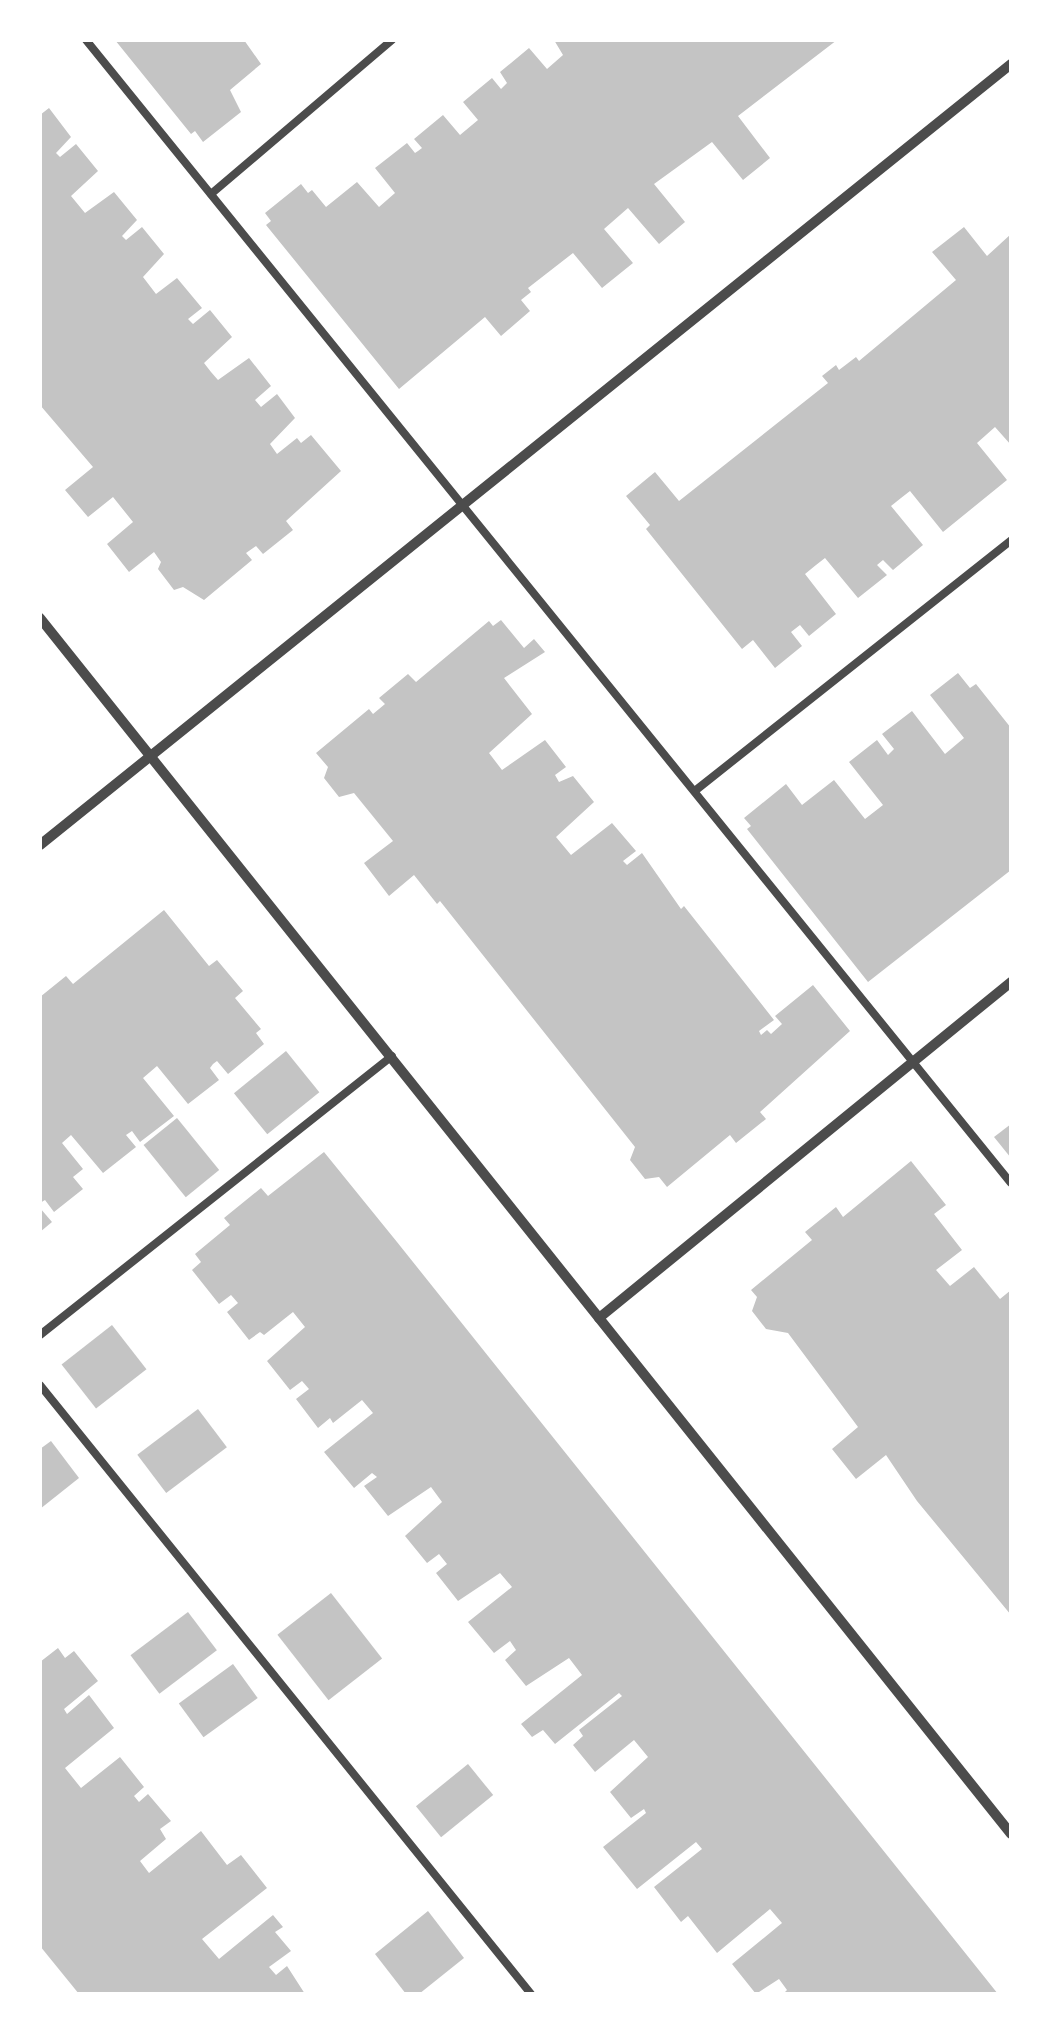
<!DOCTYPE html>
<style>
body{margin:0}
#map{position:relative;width:1051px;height:2034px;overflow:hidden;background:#fff;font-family:"Titillium Web",sans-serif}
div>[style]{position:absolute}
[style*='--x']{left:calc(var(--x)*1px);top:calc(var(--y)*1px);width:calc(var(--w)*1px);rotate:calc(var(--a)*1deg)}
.building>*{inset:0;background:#c4c4c4;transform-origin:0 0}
.service>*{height:8px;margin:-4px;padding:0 4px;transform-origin:4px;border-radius:4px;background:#4c4c4c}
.minor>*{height:10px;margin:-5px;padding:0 5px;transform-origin:5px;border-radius:5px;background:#4c4c4c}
span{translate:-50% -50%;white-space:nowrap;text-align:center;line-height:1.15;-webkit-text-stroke:10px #fff;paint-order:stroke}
.frame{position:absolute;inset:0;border:42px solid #fff;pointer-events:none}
</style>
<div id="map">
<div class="building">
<i style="clip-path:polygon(115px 40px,244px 40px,261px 64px,230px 90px,241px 112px,203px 142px,195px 131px,191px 134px)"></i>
<i style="clip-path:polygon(554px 40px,837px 40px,738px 116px,770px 158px,743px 180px,712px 142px,654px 184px,685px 222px,659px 244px,628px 208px,604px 229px,633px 263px,602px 288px,573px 253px,528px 288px,531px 292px,521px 300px,530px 311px,501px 336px,485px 317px,399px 389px,266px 225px,271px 221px,265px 213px,301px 184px,308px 193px,312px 190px,326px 207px,357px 182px,379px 207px,395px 193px,375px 168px,407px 143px,415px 153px,418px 151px,422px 148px,414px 139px,443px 115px,460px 135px,478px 120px,463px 102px,492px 78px,501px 89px,507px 83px,500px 72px,529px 48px,547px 69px,563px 55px)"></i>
<i style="clip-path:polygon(49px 108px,71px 137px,56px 153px,60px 157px,76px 144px,98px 171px,71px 196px,85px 213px,114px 192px,137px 220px,122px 236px,126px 240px,142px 227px,164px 254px,143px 277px,156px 294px,177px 278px,202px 308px,188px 319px,193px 324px,210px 310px,232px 337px,204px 363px,211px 372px,218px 380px,249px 358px,271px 386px,255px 400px,261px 407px,277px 394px,295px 418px,270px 444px,277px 454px,297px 438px,301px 443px,311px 435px,341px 471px,286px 521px,293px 530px,263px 554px,256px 546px,246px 553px,252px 560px,204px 600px,183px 587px,174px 590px,158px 569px,161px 562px,154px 552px,129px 572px,107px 544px,133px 522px,113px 497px,88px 517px,65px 490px,93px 467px,40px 405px,40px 115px)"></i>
<i style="clip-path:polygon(964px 227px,987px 256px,1011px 234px,1011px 445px,995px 427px,977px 443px,1007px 480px,943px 532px,910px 491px,901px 498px,891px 506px,923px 545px,893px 570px,883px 560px,877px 565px,887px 575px,858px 598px,825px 558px,816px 565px,805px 574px,836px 614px,809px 636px,800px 625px,791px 632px,802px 646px,775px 668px,753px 640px,742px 649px,646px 529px,650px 525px,626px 496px,655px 472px,679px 501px,828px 383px,822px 376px,836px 365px,839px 370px,856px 357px,859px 361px,956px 280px,932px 252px)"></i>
<i style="clip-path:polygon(501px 620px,524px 648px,534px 639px,545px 652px,504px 678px,532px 714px,489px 753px,502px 770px,545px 740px,566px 767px,555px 775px,559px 782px,573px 776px,594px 802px,556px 837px,571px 855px,612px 823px,636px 851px,623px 861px,627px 865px,642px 853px,681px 909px,684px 906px,774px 1020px,759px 1031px,761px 1035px,767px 1030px,771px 1034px,782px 1024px,775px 1016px,813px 985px,850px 1031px,760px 1112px,766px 1119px,736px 1143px,730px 1135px,667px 1187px,659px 1177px,645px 1179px,630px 1160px,635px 1147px,440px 901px,437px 904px,414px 875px,389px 896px,364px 863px,393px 841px,354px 793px,339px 797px,324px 778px,328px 767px,316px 753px,369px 709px,373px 714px,385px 704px,379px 698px,408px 674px,416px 682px,489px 621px,493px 626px)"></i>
<i style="clip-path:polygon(958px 673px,970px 688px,976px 684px,1011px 728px,1011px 870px,868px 982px,747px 829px,751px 826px,744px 818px,786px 784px,802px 805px,834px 780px,865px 819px,883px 805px,849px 762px,877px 740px,888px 755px,894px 749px,882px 734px,912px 711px,945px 754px,964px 738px,930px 695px)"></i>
<i style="clip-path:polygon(164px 910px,209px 966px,217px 960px,243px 991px,235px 998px,261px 1029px,256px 1033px,264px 1044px,228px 1074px,217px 1061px,213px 1064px,210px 1068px,219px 1080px,188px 1104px,157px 1066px,143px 1078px,174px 1116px,140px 1142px,132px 1131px,126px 1135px,136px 1147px,103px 1173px,71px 1135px,62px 1143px,83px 1169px,73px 1177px,83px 1189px,54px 1212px,45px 1200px,40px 1203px,40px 997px,66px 976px,73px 984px)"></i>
<i style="left:286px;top:1051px;width:53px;height:67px;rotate:51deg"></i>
<i style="left:177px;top:1118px;width:67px;height:43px;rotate:51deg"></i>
<i style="clip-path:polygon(1011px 1124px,1011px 1158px,994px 1137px)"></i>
<i style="clip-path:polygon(324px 1152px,397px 1242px,998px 1994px,783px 1994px,787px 1990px,779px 1979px,756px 1994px,732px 1964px,782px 1923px,770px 1909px,717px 1953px,688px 1916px,681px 1922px,654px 1887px,702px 1849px,696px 1842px,637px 1889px,603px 1847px,646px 1813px,644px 1809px,631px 1818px,610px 1792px,648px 1757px,634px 1740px,595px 1772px,573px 1745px,583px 1736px,579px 1730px,622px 1696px,619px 1693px,555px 1744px,543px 1730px,532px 1737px,521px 1724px,582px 1675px,569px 1658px,526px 1686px,505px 1660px,516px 1650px,510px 1641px,494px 1653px,468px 1622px,512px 1587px,500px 1573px,458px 1601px,436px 1573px,447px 1564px,439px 1554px,427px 1563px,405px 1536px,442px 1502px,431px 1487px,388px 1516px,364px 1486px,377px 1477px,372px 1473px,354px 1488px,324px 1452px,373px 1413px,362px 1400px,333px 1423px,330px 1418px,318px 1428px,296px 1399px,309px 1389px,302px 1381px,290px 1390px,267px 1361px,305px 1327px,293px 1312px,264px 1335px,260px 1332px,249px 1340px,227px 1312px,238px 1303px,231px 1295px,219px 1304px,192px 1270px,201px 1262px,195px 1254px,230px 1225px,224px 1218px,261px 1188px,268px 1196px)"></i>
<i style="clip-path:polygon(911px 1161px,946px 1205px,934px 1214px,962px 1250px,936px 1270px,950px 1286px,974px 1267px,1000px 1299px,1011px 1290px,1011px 1615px,917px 1501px,886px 1455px,856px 1479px,832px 1449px,858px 1427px,788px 1333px,766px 1329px,752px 1311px,757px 1297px,751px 1290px,812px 1240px,805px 1232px,836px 1207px,843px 1217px)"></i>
<i style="clip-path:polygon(40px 1208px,52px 1222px,40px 1232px)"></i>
<i style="left:112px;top:1325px;width:56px;height:64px;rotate:52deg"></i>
<i style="left:198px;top:1409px;width:48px;height:76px;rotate:53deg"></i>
<i style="clip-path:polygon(51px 1441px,79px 1478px,40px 1509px,40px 1449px)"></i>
<i style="left:331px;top:1593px;width:83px;height:68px;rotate:52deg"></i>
<i style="left:188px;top:1612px;width:48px;height:72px;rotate:53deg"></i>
<i style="clip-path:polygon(58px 1648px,65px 1658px,74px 1651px,98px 1681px,64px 1709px,67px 1714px,89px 1695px,114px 1728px,65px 1768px,81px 1788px,120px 1757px,144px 1787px,134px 1796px,139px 1802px,148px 1794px,171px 1821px,160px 1829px,166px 1839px,140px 1861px,149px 1873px,201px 1831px,227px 1865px,241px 1855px,267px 1888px,202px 1939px,219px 1959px,273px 1915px,283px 1927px,275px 1932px,291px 1951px,269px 1967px,276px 1975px,287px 1966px,305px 1994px,79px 1994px,40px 1946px,40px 1662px)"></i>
<i style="left:233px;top:1664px;width:42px;height:67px;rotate:54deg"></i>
<i style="left:468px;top:1764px;width:40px;height:67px;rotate:51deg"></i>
<i style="clip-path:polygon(428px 1911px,464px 1958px,419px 1994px,406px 1994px,375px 1954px)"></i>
</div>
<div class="service">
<i style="--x:86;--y:40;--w:1470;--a:51.02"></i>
<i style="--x:211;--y:194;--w:238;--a:-40.4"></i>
<i style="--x:696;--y:790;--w:402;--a:-38.4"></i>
<i style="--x:40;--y:1335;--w:449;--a:-38.4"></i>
<i style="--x:40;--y:1385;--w:782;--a:51.12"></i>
</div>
<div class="minor">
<i style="--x:40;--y:618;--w:1556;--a:51.39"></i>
<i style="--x:40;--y:845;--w:1246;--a:-38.81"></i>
<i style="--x:599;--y:1318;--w:532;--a:-39.2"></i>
</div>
<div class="frame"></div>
</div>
